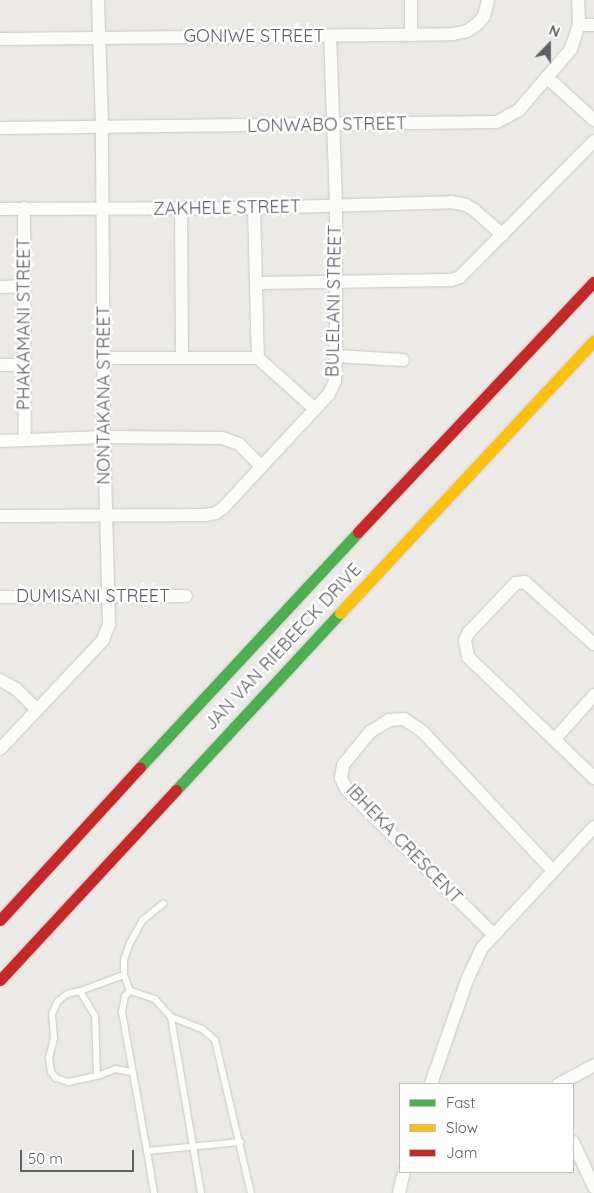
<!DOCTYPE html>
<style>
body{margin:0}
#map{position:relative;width:594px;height:1193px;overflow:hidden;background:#eceae6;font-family:Quicksand,sans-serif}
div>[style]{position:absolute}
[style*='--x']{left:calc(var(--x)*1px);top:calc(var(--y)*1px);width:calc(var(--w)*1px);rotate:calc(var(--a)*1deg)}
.roads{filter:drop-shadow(0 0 1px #c8c9c8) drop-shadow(0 0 1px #c8c9c8)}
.lane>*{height:6px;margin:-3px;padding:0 3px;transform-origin:3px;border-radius:3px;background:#fcfcfb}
.street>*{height:12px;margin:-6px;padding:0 6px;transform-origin:6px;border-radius:6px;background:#fcfcfb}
.fast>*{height:11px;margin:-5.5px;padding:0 5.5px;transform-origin:5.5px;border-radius:5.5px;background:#4caf50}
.slow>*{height:11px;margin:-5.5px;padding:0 5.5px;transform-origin:5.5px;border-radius:5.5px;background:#ffc107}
.jam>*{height:11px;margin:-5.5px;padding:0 5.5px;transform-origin:5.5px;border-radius:5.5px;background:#c62828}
span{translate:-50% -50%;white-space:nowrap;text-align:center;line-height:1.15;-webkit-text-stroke:5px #fff;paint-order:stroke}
.street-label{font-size:18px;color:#5c6064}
.legend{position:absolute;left:399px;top:1083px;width:175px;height:90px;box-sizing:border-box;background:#fff;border:1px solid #bebfc1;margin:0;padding:6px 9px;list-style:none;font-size:15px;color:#5c6064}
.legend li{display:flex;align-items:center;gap:10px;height:25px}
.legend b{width:25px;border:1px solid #bebfc1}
.north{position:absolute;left:524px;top:20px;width:50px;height:50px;-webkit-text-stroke:4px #fff;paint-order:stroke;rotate:22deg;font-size:14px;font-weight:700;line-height:20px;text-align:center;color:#5c6064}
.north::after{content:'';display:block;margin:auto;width:18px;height:22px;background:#5c6064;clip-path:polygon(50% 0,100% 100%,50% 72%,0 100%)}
.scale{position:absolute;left:20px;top:1150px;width:114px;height:22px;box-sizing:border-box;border:2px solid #5c6064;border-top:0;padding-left:6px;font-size:15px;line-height:18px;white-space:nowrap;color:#5c6064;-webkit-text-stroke:4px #fff;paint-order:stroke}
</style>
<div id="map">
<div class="roads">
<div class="lane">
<i style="--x:80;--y:991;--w:47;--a:-20"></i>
<i style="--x:130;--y:991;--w:17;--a:-111"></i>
<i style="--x:124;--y:975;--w:15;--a:-90"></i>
<i style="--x:124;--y:960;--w:18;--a:-71"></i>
<i style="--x:130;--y:943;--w:26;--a:-61"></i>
<i style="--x:143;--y:920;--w:26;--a:-39"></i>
<i style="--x:171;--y:1017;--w:24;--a:-132"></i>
<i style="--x:155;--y:999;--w:26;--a:-162"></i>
<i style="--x:130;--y:991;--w:7;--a:135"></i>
<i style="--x:125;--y:996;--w:16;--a:101"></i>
<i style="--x:122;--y:1012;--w:141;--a:79.8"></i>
<i style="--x:147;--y:1151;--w:94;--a:-5.5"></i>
<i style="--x:97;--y:1076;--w:60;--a:-91.9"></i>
<i style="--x:95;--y:1016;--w:29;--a:-121"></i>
<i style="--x:80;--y:991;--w:13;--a:167"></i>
<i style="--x:67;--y:994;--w:11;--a:142"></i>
<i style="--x:58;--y:1001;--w:14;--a:115"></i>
<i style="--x:52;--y:1014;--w:24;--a:85"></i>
<i style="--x:54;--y:1038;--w:21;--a:104"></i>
<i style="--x:49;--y:1058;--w:14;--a:82"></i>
<i style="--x:51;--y:1072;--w:8;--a:50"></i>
<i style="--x:56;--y:1078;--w:13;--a:18"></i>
<i style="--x:68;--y:1082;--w:30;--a:-12"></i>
<i style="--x:97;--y:1076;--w:19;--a:-21"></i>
<i style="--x:115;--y:1069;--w:17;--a:10"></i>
<i style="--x:147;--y:1151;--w:43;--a:80.5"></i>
<i style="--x:201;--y:1193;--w:179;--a:-99.7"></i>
<i style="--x:171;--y:1017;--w:33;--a:21"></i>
<i style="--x:202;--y:1029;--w:17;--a:40"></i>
<i style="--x:215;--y:1040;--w:157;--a:76.8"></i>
</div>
<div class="street">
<i style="--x:411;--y:0;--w:35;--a:90"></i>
<i style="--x:579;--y:25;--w:15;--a:0"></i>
<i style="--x:0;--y:39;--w:453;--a:-0.6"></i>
<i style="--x:453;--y:34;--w:14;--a:-12"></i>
<i style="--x:467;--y:31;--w:12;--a:-35"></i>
<i style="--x:477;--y:24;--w:11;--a:-49"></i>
<i style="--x:484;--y:16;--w:16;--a:-76"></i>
<i style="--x:548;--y:78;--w:62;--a:42.4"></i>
<i style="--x:0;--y:128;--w:497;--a:-0.7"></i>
<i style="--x:497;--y:122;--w:25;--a:-29"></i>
<i style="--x:519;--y:110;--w:80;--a:-49.6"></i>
<i style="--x:571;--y:49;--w:25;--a:-72"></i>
<i style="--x:579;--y:25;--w:25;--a:-92"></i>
<i style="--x:24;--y:208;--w:232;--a:89.8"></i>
<i style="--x:254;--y:208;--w:150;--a:88.5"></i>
<i style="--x:0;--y:209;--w:254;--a:-0.2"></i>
<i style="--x:254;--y:208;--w:197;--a:-1.7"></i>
<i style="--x:451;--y:202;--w:15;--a:11"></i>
<i style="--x:466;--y:205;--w:9;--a:32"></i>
<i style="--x:474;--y:210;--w:38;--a:41"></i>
<i style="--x:181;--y:209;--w:149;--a:89.6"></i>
<i style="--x:258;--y:283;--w:193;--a:-0.9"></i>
<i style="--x:451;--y:280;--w:9;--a:-18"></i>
<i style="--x:460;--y:277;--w:191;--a:-45.4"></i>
<i style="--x:0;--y:287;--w:24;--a:-2"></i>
<i style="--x:336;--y:356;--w:67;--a:3.4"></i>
<i style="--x:103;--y:358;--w:155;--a:0"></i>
<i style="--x:258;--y:358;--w:76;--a:41.8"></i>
<i style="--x:0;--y:365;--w:24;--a:0"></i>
<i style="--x:0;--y:441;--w:104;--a:-2.2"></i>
<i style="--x:104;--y:437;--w:118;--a:0.5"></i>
<i style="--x:222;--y:438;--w:18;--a:19"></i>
<i style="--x:239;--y:444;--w:31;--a:45"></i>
<i style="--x:0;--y:516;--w:205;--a:-0.3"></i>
<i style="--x:205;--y:515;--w:11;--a:-10"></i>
<i style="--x:216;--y:513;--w:9;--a:-36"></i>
<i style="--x:223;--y:508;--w:156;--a:-47.1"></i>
<i style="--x:329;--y:394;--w:14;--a:-65"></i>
<i style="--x:335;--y:381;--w:25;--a:-88"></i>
<i style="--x:336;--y:356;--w:151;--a:-90"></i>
<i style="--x:336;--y:205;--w:168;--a:-92"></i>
<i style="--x:0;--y:597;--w:186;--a:-0.3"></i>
<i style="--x:594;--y:644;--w:93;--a:-138.1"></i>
<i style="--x:525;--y:582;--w:9;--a:174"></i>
<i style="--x:516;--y:583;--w:68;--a:133.8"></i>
<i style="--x:469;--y:632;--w:9;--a:117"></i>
<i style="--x:465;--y:640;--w:17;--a:80"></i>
<i style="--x:468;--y:657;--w:175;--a:43.8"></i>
<i style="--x:0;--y:680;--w:18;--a:29"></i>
<i style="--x:16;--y:689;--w:28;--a:45"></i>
<i style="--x:555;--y:739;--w:59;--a:-48.4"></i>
<i style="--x:0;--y:749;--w:150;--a:-46.6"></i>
<i style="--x:103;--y:640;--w:17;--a:-69"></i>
<i style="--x:109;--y:624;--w:187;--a:-91.5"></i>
<i style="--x:104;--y:437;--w:310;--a:-90.4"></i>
<i style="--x:102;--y:127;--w:127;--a:-91.8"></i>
<i style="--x:493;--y:934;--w:206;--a:-135.4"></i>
<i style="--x:346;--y:789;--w:12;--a:-114"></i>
<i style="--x:341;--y:778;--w:13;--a:-81"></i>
<i style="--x:343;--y:765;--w:43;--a:-50.7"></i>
<i style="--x:370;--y:732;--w:22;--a:-32"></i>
<i style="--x:389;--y:720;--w:15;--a:-4"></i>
<i style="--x:404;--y:719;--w:23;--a:34"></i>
<i style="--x:423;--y:732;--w:190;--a:46.9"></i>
<i style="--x:431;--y:1084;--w:110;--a:-70.9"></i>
<i style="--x:467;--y:980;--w:35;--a:-65"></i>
<i style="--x:482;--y:948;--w:165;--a:-47.2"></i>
<i style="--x:559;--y:1084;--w:40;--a:-28"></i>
<i style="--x:573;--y:1142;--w:50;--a:65"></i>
<i style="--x:399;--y:1193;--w:22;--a:-77"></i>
</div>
<div class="fast">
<i style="--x:140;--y:767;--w:321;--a:-47.1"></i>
<i style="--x:176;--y:790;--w:241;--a:-47.2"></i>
</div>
<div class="slow">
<i style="--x:340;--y:613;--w:372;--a:-47"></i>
</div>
<div class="jam">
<i style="--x:358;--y:532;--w:344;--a:-46.7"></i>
<i style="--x:0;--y:920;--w:207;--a:-47.5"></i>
<i style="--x:0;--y:980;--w:259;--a:-47.2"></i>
</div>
</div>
<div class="street-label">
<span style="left:254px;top:36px">GONIWE STREET</span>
<span style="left:327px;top:125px;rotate:-1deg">LONWABO STREET</span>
<span style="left:227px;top:208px;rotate:-1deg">ZAKHELE STREET</span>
<span style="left:334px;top:301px;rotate:-89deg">BULELANI STREET</span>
<span style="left:24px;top:324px;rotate:-90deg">PHAKAMANI STREET</span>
<span style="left:104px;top:395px;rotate:-90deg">NONTAKANA STREET</span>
<span style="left:93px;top:596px">DUMISANI STREET</span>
<span style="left:283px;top:647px;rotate:-47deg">JAN VAN RIEBEECK DRIVE</span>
<span style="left:404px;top:844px;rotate:46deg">IBHEKA CRESCENT</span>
</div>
<ul class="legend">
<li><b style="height:6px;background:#4caf50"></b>Fast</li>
<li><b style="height:6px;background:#ffc107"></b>Slow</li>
<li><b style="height:6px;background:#c62828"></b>Jam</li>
</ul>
<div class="north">N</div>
<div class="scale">50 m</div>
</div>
